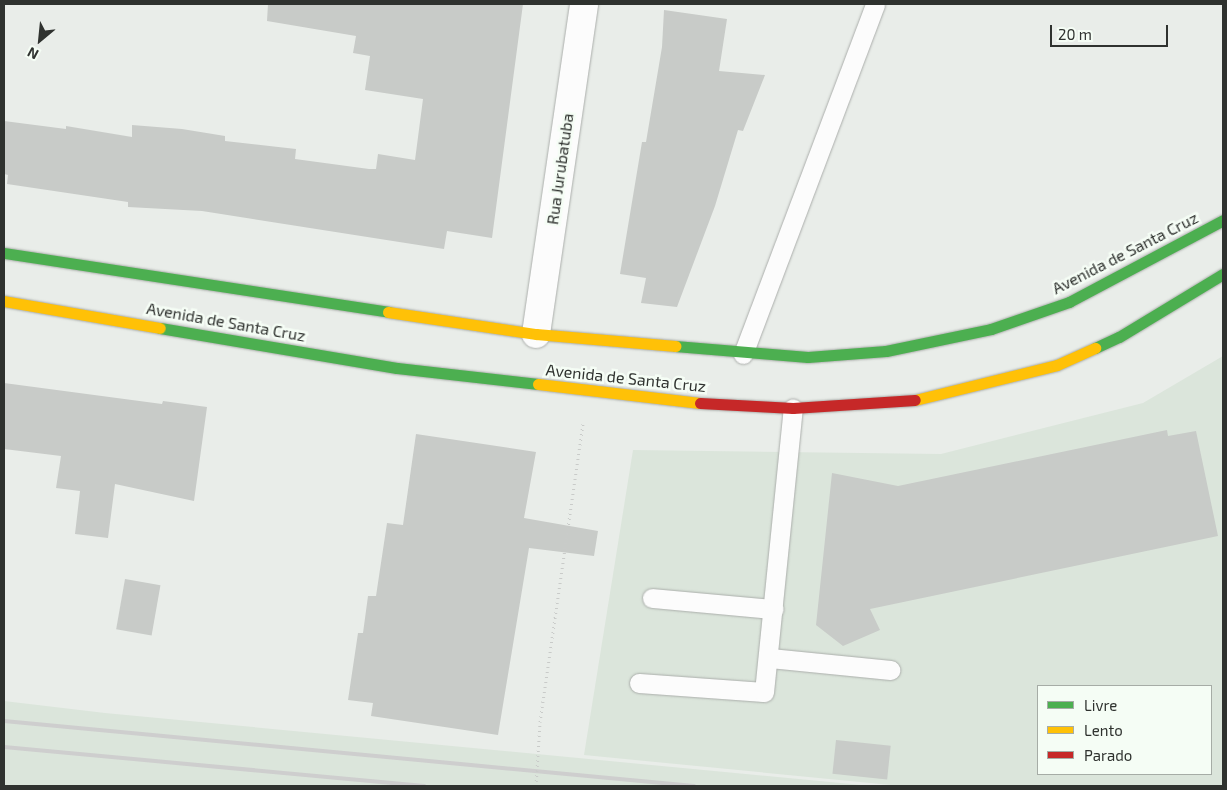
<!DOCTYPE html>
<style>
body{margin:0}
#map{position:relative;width:1227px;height:790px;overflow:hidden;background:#e9ede9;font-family:"Exo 2",sans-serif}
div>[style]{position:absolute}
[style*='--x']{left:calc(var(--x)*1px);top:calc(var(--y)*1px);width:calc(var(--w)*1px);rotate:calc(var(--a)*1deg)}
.built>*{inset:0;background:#dbe5db}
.building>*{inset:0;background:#c8cbc8;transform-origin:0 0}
.path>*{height:3px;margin-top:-1.5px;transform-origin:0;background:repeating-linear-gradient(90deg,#c9cbc9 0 1px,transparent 0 5px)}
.roads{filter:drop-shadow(0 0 1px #abaeab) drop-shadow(0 0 1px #abaeab)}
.lane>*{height:19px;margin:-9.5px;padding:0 9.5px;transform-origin:9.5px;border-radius:9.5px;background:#fcfcfc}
.street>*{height:28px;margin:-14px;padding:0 14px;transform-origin:14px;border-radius:14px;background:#fcfcfc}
.fast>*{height:11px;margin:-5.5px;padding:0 5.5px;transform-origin:5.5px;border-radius:5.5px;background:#4caf50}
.slow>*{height:11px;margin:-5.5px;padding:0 5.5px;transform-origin:5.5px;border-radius:5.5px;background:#ffc107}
.jam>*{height:11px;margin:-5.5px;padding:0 5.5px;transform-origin:5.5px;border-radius:5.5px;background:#c62828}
.rail>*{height:4px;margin:-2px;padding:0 2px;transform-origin:2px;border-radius:2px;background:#cecece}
.path-bridge>*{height:3px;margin-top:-1.5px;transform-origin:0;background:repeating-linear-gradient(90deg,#c9cbc9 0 1px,transparent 0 5px)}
span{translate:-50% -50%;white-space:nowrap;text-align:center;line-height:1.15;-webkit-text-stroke:5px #f5fdf5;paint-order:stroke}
.street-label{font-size:16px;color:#2f322f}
.frame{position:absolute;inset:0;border:5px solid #2f322f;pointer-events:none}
.legend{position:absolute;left:1037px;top:685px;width:175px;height:90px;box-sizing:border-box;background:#f5fdf5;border:1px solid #a6aca6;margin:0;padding:6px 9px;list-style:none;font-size:15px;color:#2f322f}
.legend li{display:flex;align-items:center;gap:10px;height:25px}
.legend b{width:25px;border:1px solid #a6aca6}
.north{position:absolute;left:15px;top:15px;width:50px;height:50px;-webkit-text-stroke:4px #f5fdf5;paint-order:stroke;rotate:208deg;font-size:14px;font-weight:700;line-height:20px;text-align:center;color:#2f322f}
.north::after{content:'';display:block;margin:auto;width:18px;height:22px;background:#2f322f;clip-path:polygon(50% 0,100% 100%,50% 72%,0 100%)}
.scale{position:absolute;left:1050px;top:25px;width:118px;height:22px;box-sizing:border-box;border:2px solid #2f322f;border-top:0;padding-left:6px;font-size:15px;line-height:18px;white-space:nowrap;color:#2f322f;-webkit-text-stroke:4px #f5fdf5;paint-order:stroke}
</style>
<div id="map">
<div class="built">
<i style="clip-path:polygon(evenodd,1223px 356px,1223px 786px,901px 786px,584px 755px,633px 450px,941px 454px,1143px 403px,1223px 356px,1038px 686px,1211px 686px,1211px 774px,1038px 774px,1038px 686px)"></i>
<i style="clip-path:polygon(4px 701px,105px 713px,872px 786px,4px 786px)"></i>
</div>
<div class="building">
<i style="clip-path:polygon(268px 4px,523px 4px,492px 238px,447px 231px,444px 249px,202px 211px,128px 207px,128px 202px,7px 184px,8px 175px,4px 174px,4px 121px,66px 129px,66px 126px,132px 137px,132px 125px,182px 129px,225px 136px,225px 141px,296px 149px,295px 159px,369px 169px,376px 169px,378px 154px,415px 160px,423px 99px,365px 90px,370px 56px,353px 53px,356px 36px,267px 21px)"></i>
<i style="clip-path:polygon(664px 10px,727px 19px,719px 71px,765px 75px,743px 131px,738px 130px,715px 206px,677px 307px,641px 303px,646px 278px,620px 274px,642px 142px,646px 142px,662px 47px)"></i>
<i style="clip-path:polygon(4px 383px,162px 404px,163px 401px,207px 407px,194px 501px,115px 484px,108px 538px,75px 534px,80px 491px,56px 488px,61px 456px,4px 449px)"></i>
<i style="clip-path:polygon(1167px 430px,1168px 436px,1196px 431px,1218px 536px,870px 609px,880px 630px,843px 646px,816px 625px,832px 473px,898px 486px)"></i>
<i style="clip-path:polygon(416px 434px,536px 452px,524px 518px,598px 531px,594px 556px,529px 548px,498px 735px,371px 716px,373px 703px,348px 700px,358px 633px,363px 633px,368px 596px,376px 596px,387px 523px,403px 525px)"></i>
<i style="left:125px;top:579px;width:36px;height:51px;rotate:10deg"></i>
<i style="left:836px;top:740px;width:55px;height:34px;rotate:6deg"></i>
</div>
<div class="path">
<i style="--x:540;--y:722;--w:302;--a:-81.8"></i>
</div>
<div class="roads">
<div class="lane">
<i style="--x:743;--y:354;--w:374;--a:-69.3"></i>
<i style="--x:652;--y:598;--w:122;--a:5.2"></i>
<i style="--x:770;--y:658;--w:121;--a:5.7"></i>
<i style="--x:639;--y:683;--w:125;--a:4.1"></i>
<i style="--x:764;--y:692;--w:285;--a:-84.2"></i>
</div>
<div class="street">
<i style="--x:536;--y:334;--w:333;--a:-81.7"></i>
</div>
<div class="fast">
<i style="--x:4;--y:253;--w:389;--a:8.7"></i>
<i style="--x:160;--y:328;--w:240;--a:9.6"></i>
<i style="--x:397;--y:368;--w:142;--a:6.5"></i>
<i style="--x:675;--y:346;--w:133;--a:4.7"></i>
<i style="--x:808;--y:357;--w:78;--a:-4.4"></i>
<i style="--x:886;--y:351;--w:107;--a:-11.8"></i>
<i style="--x:991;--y:329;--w:83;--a:-19.1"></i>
<i style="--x:1069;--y:302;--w:174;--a:-28"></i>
<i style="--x:1095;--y:348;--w:26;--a:-25"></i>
<i style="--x:1119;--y:337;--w:122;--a:-31.2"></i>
</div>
<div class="slow">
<i style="--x:4;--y:301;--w:158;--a:9.8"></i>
<i style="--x:388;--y:312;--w:150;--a:8.5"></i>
<i style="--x:536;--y:334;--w:140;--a:4.9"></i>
<i style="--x:538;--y:384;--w:163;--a:6.7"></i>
<i style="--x:915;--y:400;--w:146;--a:-13.8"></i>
<i style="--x:1057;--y:365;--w:42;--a:-24.1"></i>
</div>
<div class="jam">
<i style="--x:700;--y:403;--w:93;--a:3.1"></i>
<i style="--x:793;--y:408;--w:122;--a:-3.8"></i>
</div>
</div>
<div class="rail">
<i style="--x:4;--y:721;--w:693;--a:5.38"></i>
<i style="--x:4;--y:747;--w:422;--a:5.3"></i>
</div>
<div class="path-bridge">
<i style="--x:536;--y:786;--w:64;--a:-86.4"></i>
</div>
<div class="street-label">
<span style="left:560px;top:169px;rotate:-82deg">Rua Jurubatuba</span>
<span style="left:1125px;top:253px;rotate:-27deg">Avenida de Santa Cruz</span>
<span style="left:226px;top:322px;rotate:10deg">Avenida de Santa Cruz</span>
<span style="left:626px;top:378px;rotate:6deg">Avenida de Santa Cruz</span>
</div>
<div class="frame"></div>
<ul class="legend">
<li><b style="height:6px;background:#4caf50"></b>Livre</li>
<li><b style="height:6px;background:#ffc107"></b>Lento</li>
<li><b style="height:6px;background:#c62828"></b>Parado</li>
</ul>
<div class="north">N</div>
<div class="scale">20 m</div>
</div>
